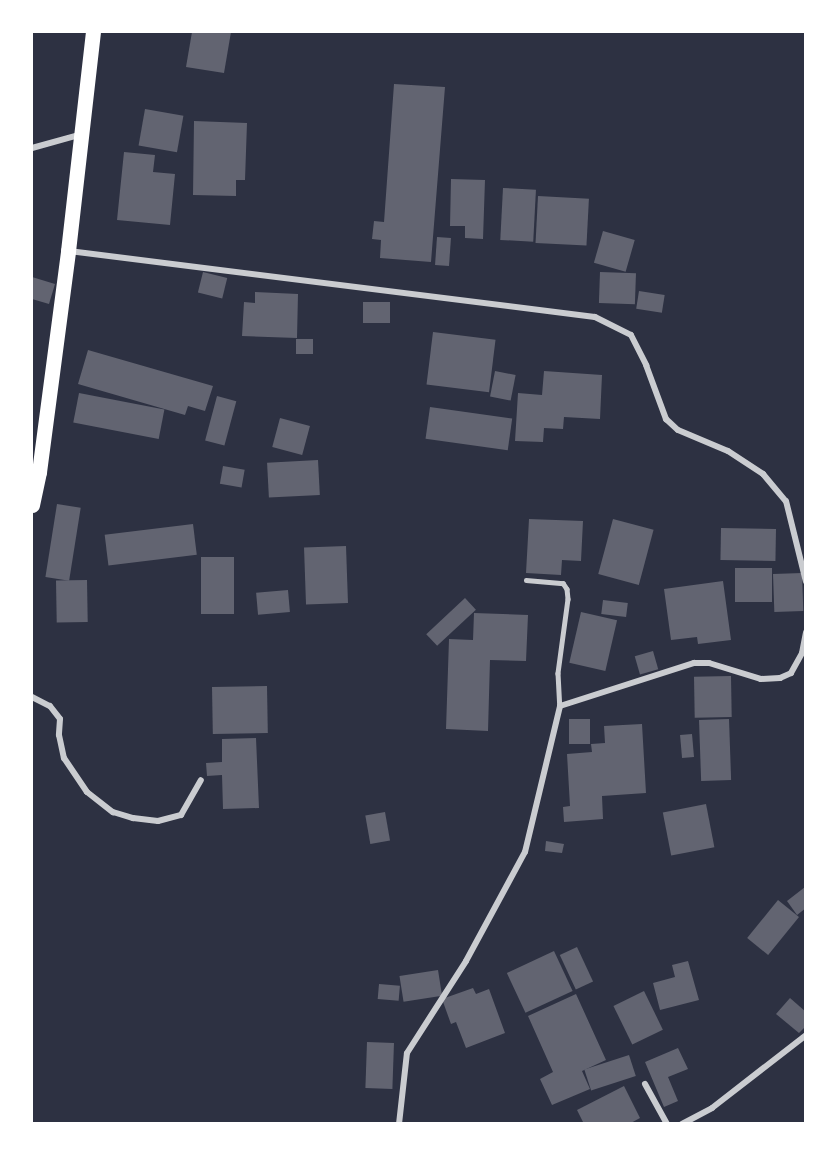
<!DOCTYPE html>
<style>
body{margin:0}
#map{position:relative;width:837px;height:1155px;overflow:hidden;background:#2d3142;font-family:"Public Sans",sans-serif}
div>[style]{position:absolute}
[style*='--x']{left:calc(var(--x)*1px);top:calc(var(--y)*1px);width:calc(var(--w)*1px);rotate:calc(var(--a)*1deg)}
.building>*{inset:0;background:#626471;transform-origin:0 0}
.service>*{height:4.5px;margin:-2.25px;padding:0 2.25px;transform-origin:2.25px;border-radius:2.25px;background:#caccd0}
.minor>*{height:6px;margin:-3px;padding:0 3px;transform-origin:3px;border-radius:3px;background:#caccd0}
.primary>*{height:15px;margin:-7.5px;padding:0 7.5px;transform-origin:7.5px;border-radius:7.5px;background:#fff}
span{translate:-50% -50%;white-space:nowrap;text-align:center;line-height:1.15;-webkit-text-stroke:5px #fff;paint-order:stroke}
.frame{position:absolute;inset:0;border:33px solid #fff;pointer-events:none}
</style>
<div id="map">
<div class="building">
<i style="clip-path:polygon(192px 32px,231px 32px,224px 73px,186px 67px)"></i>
<i style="clip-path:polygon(394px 84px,445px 87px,431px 262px,380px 258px,381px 240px,372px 239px,374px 221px,384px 222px)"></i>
<i style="left:145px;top:109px;width:39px;height:37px;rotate:10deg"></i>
<i style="clip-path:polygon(194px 121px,247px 123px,245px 180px,236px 180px,236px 196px,193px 195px)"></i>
<i style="clip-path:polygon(124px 152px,155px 155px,153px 172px,175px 174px,170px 225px,117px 220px)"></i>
<i style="clip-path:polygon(451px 179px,485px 180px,483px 239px,465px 238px,465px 226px,450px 226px)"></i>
<i style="left:503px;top:188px;width:33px;height:52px;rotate:3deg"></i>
<i style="left:538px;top:196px;width:51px;height:47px;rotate:3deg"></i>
<i style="left:603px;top:231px;width:33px;height:33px;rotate:16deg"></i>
<i style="left:437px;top:237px;width:14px;height:28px;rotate:4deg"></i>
<i style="left:203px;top:272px;width:25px;height:21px;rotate:14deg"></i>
<i style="left:600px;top:272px;width:36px;height:31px;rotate:2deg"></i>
<i style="clip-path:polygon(32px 277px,55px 284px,49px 304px,32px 299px)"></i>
<i style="left:639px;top:291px;width:26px;height:18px;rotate:9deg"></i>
<i style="clip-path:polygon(255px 292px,298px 294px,297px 338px,242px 336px,244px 302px,255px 303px)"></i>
<i style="left:363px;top:302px;width:27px;height:21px"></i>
<i style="left:433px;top:332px;width:63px;height:53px;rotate:7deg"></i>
<i style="left:313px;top:339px;width:15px;height:17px;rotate:90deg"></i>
<i style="clip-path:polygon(88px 350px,213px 386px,205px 411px,188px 406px,185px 415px,78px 384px)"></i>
<i style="left:495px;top:371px;width:21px;height:26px;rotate:11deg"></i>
<i style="clip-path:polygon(544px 371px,602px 375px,600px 419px,564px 417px,563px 429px,544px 428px,543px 442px,515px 441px,518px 393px,542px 395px)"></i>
<i style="left:79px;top:393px;width:87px;height:30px;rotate:11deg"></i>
<i style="left:217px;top:396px;width:20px;height:46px;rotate:15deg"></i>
<i style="left:430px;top:407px;width:83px;height:32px;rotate:8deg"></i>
<i style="left:280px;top:418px;width:31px;height:30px;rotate:15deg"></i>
<i style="left:318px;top:460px;width:35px;height:51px;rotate:87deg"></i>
<i style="left:223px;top:466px;width:22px;height:18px;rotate:10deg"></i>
<i style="left:57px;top:504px;width:24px;height:74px;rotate:9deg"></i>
<i style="clip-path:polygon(529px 519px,583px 521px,581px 561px,562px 560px,561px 575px,526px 573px)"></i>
<i style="left:613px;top:519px;width:42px;height:57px;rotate:15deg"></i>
<i style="left:193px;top:524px;width:31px;height:89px;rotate:83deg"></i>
<i style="left:721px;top:528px;width:55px;height:32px;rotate:1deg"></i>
<i style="left:346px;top:546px;width:57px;height:42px;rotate:88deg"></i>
<i style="left:201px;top:557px;width:33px;height:57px"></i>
<i style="left:735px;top:568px;width:37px;height:34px"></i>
<i style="left:802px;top:573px;width:38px;height:29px;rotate:88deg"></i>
<i style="left:87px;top:580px;width:42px;height:31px;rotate:89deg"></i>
<i style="clip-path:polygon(723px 581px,731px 640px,698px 644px,697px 637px,671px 640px,664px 589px)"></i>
<i style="left:288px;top:590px;width:22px;height:32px;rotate:85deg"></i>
<i style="left:465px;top:598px;width:16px;height:53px;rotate:47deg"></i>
<i style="left:603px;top:600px;width:25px;height:14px;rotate:7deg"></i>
<i style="left:581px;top:612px;width:37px;height:52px;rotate:13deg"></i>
<i style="clip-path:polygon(474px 613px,528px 615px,526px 661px,490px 660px,488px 731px,446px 729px,449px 639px,473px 640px)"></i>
<i style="left:653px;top:651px;width:19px;height:19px;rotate:74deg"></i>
<i style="left:731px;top:676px;width:41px;height:37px;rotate:89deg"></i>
<i style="left:267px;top:686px;width:47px;height:55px;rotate:89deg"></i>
<i style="left:569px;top:719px;width:21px;height:25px"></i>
<i style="left:729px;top:719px;width:61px;height:30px;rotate:88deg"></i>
<i style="clip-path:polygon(642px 724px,646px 793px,602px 796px,603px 819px,564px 822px,563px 807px,570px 806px,567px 754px,592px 752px,591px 744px,605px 743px,604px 726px)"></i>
<i style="left:692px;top:734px;width:23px;height:12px;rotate:85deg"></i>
<i style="clip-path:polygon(256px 738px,259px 808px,223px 809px,222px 775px,207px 776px,206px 763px,222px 762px,222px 739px)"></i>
<i style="left:706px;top:804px;width:44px;height:44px;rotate:79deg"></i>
<i style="left:385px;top:812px;width:29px;height:20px;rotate:80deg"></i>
<i style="clip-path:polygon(546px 841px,564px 844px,562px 853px,545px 851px)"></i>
<i style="clip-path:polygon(805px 887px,806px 908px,797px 915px,787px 901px)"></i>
<i style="left:778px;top:900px;width:27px;height:49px;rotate:39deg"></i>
<i style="left:577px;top:947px;width:38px;height:19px;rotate:65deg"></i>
<i style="left:554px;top:951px;width:44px;height:52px;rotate:65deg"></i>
<i style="clip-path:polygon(688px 961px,699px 1000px,660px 1010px,653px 983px,675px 977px,672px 965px)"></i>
<i style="left:438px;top:970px;width:26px;height:39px;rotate:81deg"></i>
<i style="left:379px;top:984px;width:21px;height:15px;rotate:5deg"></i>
<i style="clip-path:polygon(473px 988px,476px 994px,489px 989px,505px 1033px,466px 1048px,456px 1022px,451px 1024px,442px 999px)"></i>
<i style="left:644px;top:991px;width:43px;height:34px;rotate:64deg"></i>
<i style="clip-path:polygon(576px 994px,606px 1060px,582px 1071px,590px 1089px,552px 1105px,540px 1079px,553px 1072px,528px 1016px)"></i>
<i style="clip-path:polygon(790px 998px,806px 1012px,806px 1026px,799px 1033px,776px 1014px)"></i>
<i style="left:367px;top:1042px;width:27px;height:46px;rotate:2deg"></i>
<i style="clip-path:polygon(678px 1048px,688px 1069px,668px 1077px,678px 1101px,664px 1107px,645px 1062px)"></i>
<i style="left:629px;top:1055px;width:22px;height:47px;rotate:72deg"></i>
<i style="clip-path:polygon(624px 1086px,640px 1118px,629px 1124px,584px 1124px,577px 1110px)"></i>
</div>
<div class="service">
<i style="--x:526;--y:580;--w:37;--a:5"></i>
<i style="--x:563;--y:583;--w:7;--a:56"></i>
<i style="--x:567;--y:589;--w:10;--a:84"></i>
<i style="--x:568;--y:599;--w:75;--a:97.7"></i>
<i style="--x:558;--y:673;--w:33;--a:87"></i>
</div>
<div class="minor">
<i style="--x:32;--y:148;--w:49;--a:-15.5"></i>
<i style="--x:69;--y:251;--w:530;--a:7.15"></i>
<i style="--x:595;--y:317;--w:40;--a:26.6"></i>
<i style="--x:631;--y:335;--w:34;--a:63"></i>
<i style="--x:646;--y:365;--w:58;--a:69.7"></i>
<i style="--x:666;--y:419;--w:16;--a:43"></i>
<i style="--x:678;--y:430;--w:54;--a:22.8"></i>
<i style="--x:728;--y:451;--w:42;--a:33.3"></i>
<i style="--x:763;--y:474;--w:35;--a:50"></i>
<i style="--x:786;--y:501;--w:83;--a:76.1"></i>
<i style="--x:32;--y:697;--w:20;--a:27"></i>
<i style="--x:50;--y:706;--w:16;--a:52"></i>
<i style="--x:60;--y:719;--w:16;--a:94"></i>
<i style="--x:59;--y:735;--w:24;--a:78"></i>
<i style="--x:64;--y:758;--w:41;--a:55.9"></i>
<i style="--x:87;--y:792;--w:33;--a:38"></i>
<i style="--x:113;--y:812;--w:21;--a:17"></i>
<i style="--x:133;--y:818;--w:25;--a:7"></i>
<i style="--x:158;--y:821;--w:24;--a:-15"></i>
<i style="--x:181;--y:815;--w:40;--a:-60.3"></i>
<i style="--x:645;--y:1084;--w:46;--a:61.2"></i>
<i style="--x:399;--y:1124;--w:71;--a:-83.6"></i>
<i style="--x:407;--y:1053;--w:109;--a:-57.3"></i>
<i style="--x:466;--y:961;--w:124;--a:-61.6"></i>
<i style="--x:525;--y:852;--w:150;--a:-76.5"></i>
<i style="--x:560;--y:706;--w:141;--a:-17.8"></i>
<i style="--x:694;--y:663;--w:15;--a:0"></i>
<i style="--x:709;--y:663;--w:54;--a:17.1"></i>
<i style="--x:761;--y:679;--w:19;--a:-3"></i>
<i style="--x:780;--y:678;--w:12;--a:-24"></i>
<i style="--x:791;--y:673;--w:23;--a:-61"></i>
<i style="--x:802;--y:653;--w:21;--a:-79"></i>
<i style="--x:682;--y:1124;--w:34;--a:-28"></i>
<i style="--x:712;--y:1108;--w:119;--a:-37.8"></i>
</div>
<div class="primary">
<i style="--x:32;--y:505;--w:34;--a:-78"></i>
<i style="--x:39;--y:472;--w:223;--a:-82.5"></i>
<i style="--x:68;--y:251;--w:220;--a:-83.5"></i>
</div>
<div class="frame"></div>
</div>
